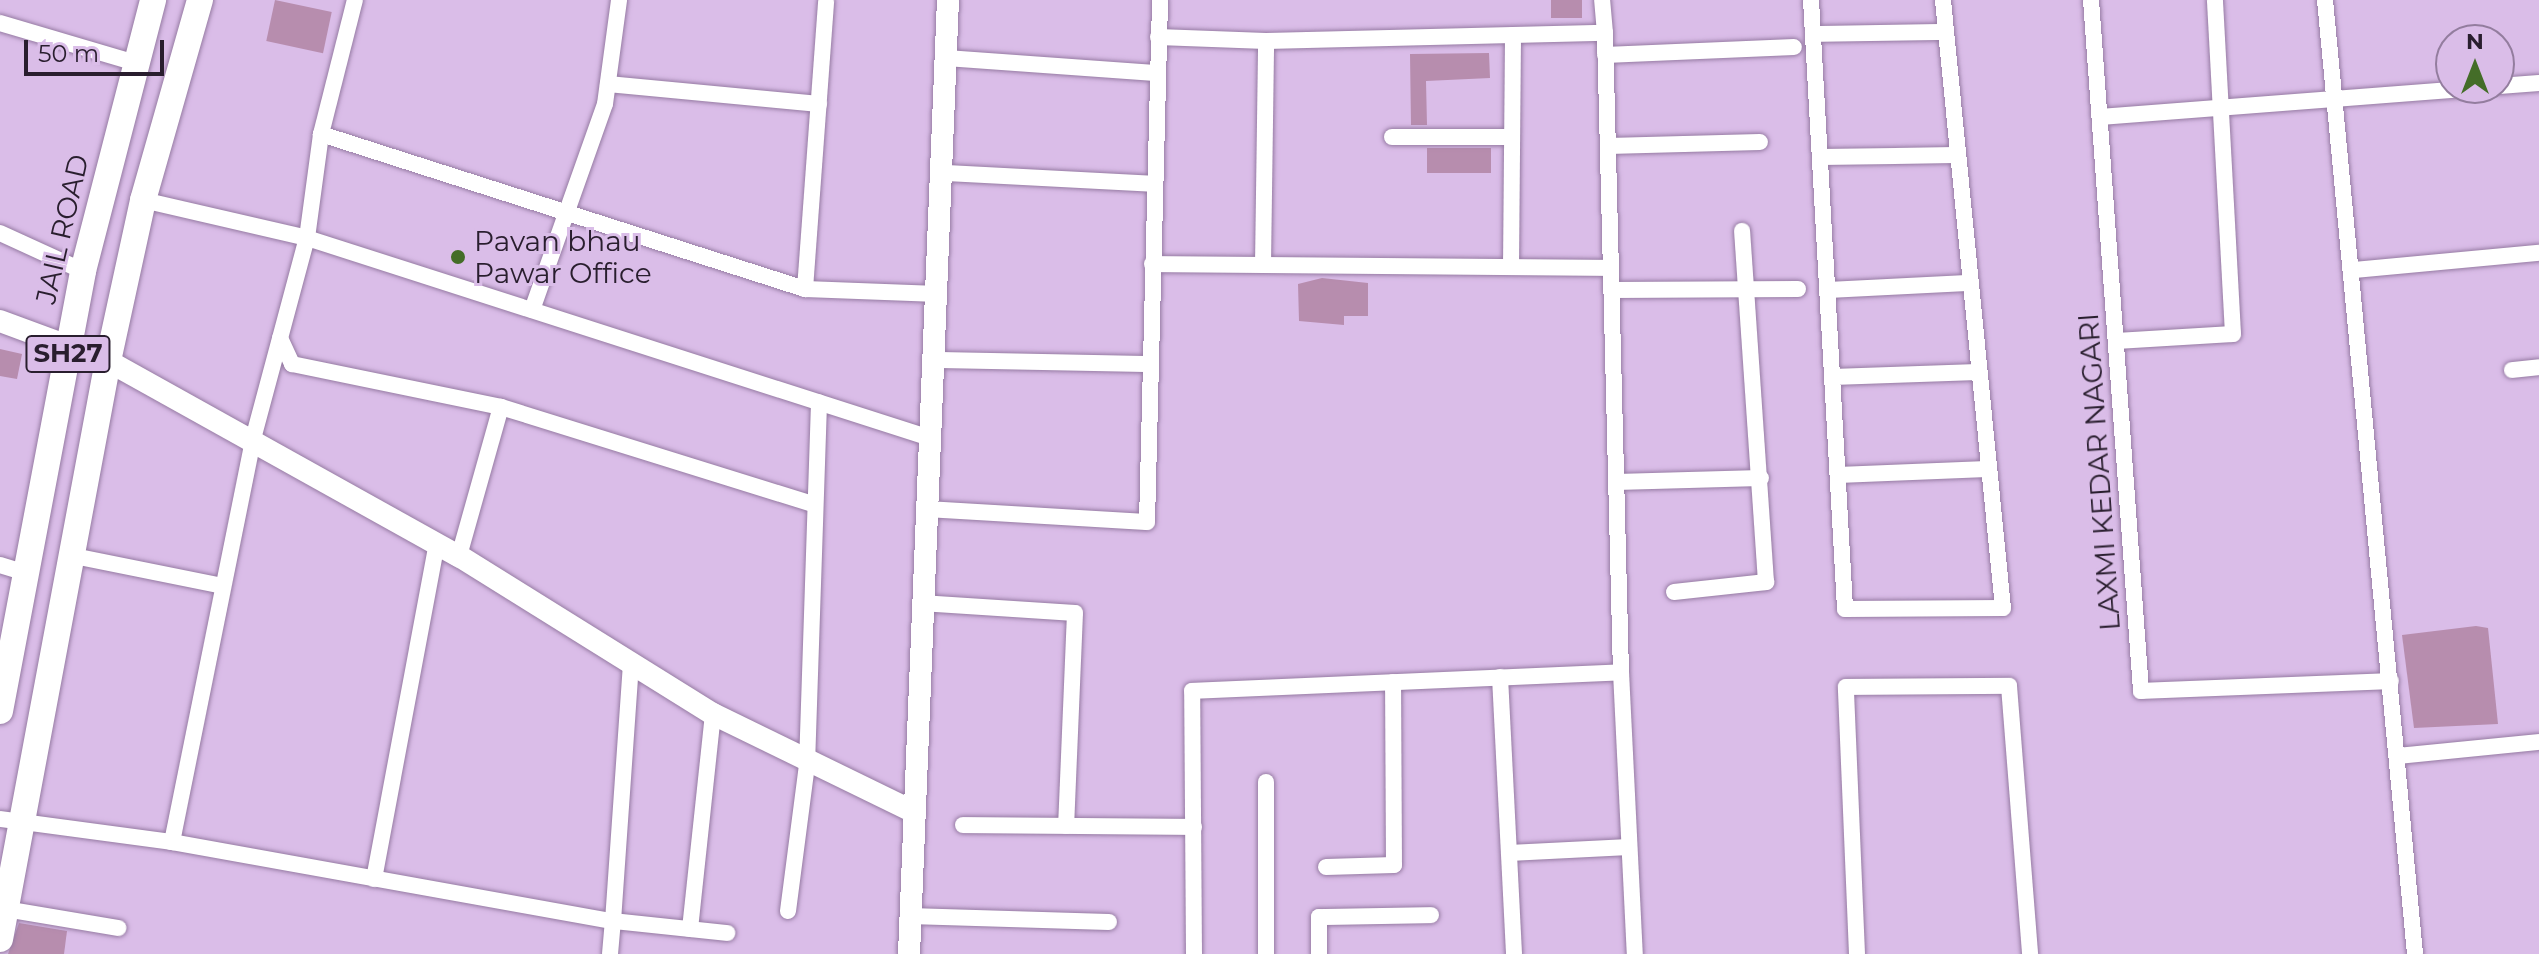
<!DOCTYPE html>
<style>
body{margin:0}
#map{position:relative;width:2539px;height:954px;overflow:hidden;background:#dabde8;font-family:Montserrat,sans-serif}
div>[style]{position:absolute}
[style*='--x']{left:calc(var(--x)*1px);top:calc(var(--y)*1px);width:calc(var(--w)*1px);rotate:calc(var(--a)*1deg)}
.building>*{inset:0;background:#b78dae;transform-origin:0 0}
.roads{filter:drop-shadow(0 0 2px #967ba3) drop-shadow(0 0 2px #967ba3)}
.minor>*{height:16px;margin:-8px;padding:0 8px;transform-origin:8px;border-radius:8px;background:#fff}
.tertiary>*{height:22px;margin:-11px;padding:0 11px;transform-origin:11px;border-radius:11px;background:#fff}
.primary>*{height:26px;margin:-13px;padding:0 13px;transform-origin:13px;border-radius:13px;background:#fff}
.dots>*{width:22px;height:22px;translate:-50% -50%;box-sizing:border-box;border:4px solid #dabde8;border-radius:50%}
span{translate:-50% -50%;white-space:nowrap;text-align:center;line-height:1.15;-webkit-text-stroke:6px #dabde8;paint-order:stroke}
.shield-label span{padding:2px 6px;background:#dabde8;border:2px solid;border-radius:6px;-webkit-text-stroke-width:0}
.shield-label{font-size:26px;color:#291e2e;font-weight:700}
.street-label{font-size:28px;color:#291e2e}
.poi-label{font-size:28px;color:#291e2e}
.left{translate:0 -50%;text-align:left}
.north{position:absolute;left:2435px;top:24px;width:80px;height:80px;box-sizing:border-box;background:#dabde8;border:2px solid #937d9e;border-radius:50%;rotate:0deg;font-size:22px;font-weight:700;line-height:32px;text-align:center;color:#291e2e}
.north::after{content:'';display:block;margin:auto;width:28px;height:36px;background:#446d28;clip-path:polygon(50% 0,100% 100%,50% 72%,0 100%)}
.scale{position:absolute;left:24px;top:40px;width:140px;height:36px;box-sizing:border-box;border:4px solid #291e2e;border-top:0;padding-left:10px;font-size:24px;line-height:28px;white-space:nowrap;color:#291e2e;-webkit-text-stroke:6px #dabde8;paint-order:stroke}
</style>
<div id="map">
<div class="building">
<i style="left:275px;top:0;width:58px;height:42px;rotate:12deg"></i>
<i style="left:1551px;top:0;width:31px;height:18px"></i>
<i style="clip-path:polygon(1489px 53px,1490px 78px,1426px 81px,1427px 125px,1411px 125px,1410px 54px)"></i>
<i style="left:1427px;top:148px;width:64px;height:25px"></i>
<i style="clip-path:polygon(1322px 278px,1368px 283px,1368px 316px,1344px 316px,1344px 325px,1299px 321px,1298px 284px)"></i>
<i style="clip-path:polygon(0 349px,22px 354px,17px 379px,0 376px)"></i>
<i style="clip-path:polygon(2476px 626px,2488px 628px,2498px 724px,2414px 728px,2402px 635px)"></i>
<i style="clip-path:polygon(19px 923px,67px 931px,64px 954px,8px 954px)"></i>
</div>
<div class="roads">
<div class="minor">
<i style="--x:1811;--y:0;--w:610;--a:86.8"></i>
<i style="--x:1845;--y:609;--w:158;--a:-0.4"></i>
<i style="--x:2003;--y:608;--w:611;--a:-95.64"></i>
<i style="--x:2091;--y:0;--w:693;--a:85.86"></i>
<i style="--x:2141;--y:691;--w:250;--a:-2.3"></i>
<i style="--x:2325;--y:0;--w:958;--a:84.61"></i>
<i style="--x:0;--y:23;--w:142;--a:16.4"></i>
<i style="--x:1605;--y:33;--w:639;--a:88.57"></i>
<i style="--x:1621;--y:672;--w:282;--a:87.2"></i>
<i style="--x:1813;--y:34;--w:133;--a:-0.9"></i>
<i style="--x:1158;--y:37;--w:108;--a:2.1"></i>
<i style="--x:1266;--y:41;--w:339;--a:-1.4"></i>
<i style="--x:1605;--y:33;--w:33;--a:-95"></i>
<i style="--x:1605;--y:55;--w:189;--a:-2.4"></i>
<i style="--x:947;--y:58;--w:211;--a:4.1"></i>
<i style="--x:608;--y:84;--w:212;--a:5.4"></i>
<i style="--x:2499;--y:86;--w:40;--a:-4.3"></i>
<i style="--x:2100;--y:117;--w:381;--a:-4.4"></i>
<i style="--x:321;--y:134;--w:508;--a:17.76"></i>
<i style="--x:805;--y:289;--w:288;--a:-85.8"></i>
<i style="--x:1392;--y:137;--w:120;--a:0"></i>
<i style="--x:1608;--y:146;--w:152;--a:-1.5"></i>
<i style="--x:1820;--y:157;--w:135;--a:-0.8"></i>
<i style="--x:945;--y:173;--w:209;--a:3"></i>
<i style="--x:143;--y:200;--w:168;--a:13"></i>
<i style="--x:307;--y:238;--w:654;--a:17.8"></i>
<i style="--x:0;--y:233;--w:91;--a:24.6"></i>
<i style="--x:1152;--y:264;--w:459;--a:0.5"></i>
<i style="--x:1263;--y:265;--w:224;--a:-89.2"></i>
<i style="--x:1511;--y:267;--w:232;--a:-89.5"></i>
<i style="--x:2354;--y:270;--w:186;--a:-5.3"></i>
<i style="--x:805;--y:289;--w:133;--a:2.2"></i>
<i style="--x:1611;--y:290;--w:187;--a:-0.3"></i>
<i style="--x:1828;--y:290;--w:139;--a:-2.9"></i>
<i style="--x:532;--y:310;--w:219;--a:-70.5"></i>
<i style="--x:605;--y:104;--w:105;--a:-82.3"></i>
<i style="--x:280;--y:338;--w:29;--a:65"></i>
<i style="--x:292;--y:364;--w:213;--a:11.6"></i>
<i style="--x:501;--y:407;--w:326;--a:17.3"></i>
<i style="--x:2116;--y:341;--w:117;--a:-3.4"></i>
<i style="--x:2233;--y:334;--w:334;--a:-93.1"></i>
<i style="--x:935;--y:360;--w:215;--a:1.1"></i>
<i style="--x:2512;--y:370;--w:27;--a:-6"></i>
<i style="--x:1833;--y:377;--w:144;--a:-2"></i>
<i style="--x:1838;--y:475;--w:149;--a:-2.3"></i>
<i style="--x:1616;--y:482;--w:145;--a:-1.6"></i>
<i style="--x:926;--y:509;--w:221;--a:3.4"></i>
<i style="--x:1147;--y:522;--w:522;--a:-88.57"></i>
<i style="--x:69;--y:555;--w:157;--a:11.4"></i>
<i style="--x:459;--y:556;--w:155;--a:-74.3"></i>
<i style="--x:0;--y:565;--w:31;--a:17"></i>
<i style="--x:1674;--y:592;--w:93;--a:-6.2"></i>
<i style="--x:1766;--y:582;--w:352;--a:-93.9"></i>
<i style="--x:921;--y:603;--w:154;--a:3.7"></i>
<i style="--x:1075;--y:613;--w:213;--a:92.4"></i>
<i style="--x:1500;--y:677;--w:277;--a:87.1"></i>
<i style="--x:2398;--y:756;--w:142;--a:-5.7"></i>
<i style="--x:0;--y:819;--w:174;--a:7.6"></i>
<i style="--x:172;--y:842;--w:448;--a:10.2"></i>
<i style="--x:613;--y:921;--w:256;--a:-86"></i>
<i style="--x:963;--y:825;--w:231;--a:0.5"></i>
<i style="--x:172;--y:842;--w:411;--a:-78.6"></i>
<i style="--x:253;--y:439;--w:208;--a:-75"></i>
<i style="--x:307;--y:238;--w:105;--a:-82.3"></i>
<i style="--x:321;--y:134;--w:138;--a:-75.8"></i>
<i style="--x:1509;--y:853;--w:120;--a:-2.9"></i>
<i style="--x:1326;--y:867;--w:68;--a:-1.7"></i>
<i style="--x:1394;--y:865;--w:183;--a:-90.3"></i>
<i style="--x:374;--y:879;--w:342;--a:-79.4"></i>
<i style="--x:5;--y:909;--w:115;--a:9.5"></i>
<i style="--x:788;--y:911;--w:147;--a:-82.6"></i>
<i style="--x:807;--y:765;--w:363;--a:-88.1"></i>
<i style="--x:909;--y:916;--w:200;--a:1.7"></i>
<i style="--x:690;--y:929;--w:216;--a:-83.9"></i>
<i style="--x:610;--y:954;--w:33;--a:-85"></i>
<i style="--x:613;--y:921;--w:115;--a:6"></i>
<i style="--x:1194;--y:954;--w:263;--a:-90.4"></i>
<i style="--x:1192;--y:691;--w:429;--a:-2.5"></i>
<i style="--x:1266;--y:954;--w:172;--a:-90"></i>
<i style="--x:1319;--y:954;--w:37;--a:-90"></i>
<i style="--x:1319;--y:917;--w:112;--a:-1"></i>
<i style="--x:1857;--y:954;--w:267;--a:-92.4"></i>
<i style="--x:1846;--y:687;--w:163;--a:-0.4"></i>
<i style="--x:2009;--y:686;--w:269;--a:85.5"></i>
</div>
<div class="tertiary">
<i style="--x:0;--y:321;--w:115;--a:20.3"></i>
<i style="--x:108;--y:361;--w:402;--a:29.1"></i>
<i style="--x:459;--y:556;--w:299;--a:31.9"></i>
<i style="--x:713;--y:714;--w:221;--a:26"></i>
<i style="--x:909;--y:954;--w:955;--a:-87.66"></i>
</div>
<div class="primary">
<i style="--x:0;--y:711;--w:448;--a:-79.3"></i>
<i style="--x:83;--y:271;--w:280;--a:-75.5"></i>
<i style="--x:0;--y:939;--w:588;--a:-79.42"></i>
<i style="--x:108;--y:361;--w:165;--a:-77.7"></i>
<i style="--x:143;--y:200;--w:208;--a:-74.1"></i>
</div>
</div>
<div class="dots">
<i style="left:458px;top:257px;background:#446d28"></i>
</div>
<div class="shield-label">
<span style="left:68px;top:354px">SH27</span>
</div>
<div class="street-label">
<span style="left:62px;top:229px;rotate:-77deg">JAIL ROAD</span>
<span style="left:2099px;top:472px;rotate:-94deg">LAXMI KEDAR NAGARI</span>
</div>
<div class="poi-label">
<span class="left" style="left:474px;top:257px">Pavan bhau<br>Pawar Office</span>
</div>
<div class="north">N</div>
<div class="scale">50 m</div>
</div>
